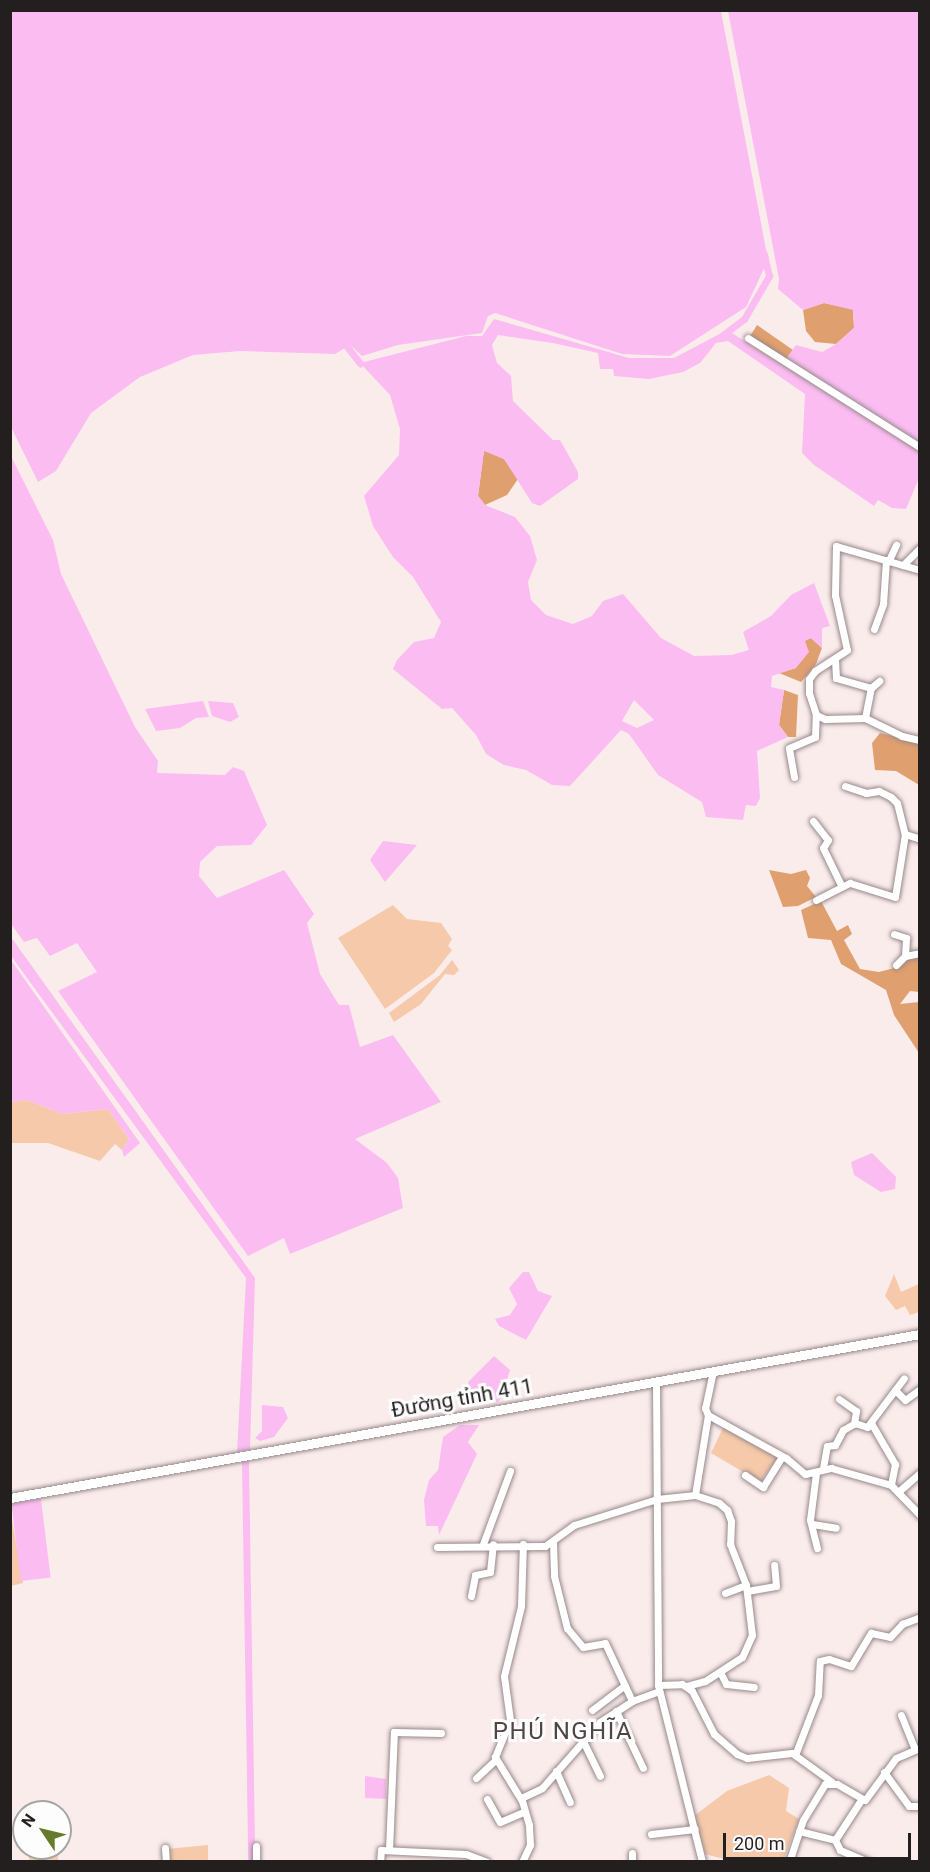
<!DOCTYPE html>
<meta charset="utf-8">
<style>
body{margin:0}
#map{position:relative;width:930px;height:1872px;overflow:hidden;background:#fbecec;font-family:Roboto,sans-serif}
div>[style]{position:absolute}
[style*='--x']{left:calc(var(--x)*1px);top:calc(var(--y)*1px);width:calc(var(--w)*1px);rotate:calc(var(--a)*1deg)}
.green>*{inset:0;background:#f5c9aa;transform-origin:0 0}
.forest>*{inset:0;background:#e09f6e}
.water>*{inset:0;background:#fbbcf2;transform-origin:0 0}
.canal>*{height:7px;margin:-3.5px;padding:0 3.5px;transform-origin:3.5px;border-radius:3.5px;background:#fbbcf2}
.roads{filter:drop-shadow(0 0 2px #97898a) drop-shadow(0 0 2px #97898a)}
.minor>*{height:7px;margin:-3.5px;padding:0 3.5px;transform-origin:3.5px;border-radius:3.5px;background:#fff}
.major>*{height:9px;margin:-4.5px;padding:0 4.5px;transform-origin:4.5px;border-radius:4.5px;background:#fff}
span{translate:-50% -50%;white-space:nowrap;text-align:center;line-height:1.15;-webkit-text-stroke:6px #fdfdfd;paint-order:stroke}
.street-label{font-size:21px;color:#241f1f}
.quarter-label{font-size:24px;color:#504445;letter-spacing:1.5px}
.frame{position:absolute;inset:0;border:12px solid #241f1f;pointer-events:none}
.north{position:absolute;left:12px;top:1800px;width:60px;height:60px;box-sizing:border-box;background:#fdfdfd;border:2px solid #a6a4a4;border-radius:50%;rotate:305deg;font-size:16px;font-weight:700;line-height:24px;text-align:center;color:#241f1f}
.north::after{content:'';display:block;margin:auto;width:21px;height:27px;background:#667b2b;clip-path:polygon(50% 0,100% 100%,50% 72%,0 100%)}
.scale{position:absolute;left:723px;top:1833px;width:188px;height:27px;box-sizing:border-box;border:3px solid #241f1f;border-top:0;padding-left:8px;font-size:18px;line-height:21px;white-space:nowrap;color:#241f1f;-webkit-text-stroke:4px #fdfdfd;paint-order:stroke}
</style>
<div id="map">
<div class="green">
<i style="clip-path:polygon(393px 905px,407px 919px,441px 923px,452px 939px,448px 946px,452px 950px,434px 973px,385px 1009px,338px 938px)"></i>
<i style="clip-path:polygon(452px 960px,459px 970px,454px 975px,445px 974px,421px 1004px,394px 1022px,389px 1013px,440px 975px)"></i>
<i style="clip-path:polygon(27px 1100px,63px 1114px,108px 1109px,129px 1139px,122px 1150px,115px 1144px,100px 1161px,48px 1143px,11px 1143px,10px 1102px)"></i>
<i style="clip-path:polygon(894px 1274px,901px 1292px,919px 1284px,919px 1312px,910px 1315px,905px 1306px,896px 1310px,885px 1296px)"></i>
<i style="clip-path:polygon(724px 1426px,779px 1456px,760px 1482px,711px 1453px)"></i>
<i style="clip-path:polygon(10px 1508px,23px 1583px,11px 1586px,10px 1583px)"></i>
<i style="clip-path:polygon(769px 1775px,789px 1788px,786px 1811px,799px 1819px,783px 1861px,735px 1862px,705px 1854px,694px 1816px,727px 1791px)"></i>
<i style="clip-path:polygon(208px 1845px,208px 1861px,168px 1861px,167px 1849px)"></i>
<i style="left:29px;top:1848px;width:29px;height:13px"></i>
</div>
<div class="forest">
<i style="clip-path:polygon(824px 303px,853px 309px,854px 328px,836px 344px,815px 342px,806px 331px,803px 310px)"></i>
<i style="clip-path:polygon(757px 325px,793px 350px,786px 359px,749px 338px)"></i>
<i style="clip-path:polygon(484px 450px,504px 459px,518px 479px,507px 495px,485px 505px,478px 496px)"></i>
<i style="clip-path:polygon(811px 638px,822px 648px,816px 664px,801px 682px,779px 673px,796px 668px,804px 641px)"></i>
<i style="clip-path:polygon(784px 690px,798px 695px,796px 737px,788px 737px,779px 725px)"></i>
<i style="clip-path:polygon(880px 733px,920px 743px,919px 785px,896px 771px,875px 770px,872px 743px)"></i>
<i style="clip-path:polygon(769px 870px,791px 874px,806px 870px,810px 878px,807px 886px,816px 897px,798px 906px,783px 907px)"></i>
<i style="clip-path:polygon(821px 901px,837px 931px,848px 925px,852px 934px,844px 940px,860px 969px,879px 972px,898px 967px,908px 958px,919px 955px,919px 992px,910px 991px,900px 1004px,919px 1002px,919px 1053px,894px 1015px,886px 990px,841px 964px,831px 940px,808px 938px,801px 910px)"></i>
</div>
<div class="water">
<i style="clip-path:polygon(11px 10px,721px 11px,768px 260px,746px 307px,670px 356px,622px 354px,495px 313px,488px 316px,482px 333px,398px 345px,362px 356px,350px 345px,335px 354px,240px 351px,193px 355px,140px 377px,91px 413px,56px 471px,38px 482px,11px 427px)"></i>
<i style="clip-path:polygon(728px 11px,919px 11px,919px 442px,786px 359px,796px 345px,822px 352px,836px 344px,854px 328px,853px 310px,824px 303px,803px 310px,778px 289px,779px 279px)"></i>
<i style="clip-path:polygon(evenodd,494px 319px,629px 358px,674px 358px,727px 330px,919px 451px,919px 478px,906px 509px,892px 508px,878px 500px,874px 506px,814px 465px,802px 453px,805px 394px,728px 341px,716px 343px,700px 363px,683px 372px,649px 379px,614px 376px,613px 369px,600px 369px,598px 353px,553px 343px,498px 335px,492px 345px,497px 363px,511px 376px,513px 401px,553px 440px,560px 440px,578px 472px,578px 479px,540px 506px,532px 503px,504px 459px,484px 451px,478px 496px,485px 505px,515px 517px,530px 536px,537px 560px,528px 582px,531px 600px,546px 615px,573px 624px,592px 616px,603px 601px,623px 594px,661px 638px,694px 656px,731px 655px,749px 650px,743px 632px,771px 616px,791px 595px,814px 583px,830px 626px,822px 628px,822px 648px,811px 638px,805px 641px,809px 652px,796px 668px,772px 676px,771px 687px,784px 690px,779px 725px,788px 737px,757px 751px,760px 798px,756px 806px,746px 805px,743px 820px,706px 817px,702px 802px,658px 775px,629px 734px,621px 730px,570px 786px,552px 785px,526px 770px,504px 765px,486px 754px,476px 735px,452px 708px,442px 709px,393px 669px,397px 660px,414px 642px,434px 638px,441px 622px,413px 577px,393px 557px,373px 526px,364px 496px,399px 455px,400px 429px,390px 395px,360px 363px,466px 336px,482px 336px,494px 319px,634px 700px,654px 720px,637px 728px,622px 721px,634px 700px)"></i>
<i style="clip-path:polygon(11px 456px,53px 540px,61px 574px,135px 727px,158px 761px,157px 773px,225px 775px,233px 767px,244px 771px,267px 825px,251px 845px,217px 846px,200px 862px,199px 876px,217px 898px,284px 870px,314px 914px,307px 923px,320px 974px,339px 1005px,349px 1005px,360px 1047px,393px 1035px,441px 1102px,355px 1139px,387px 1163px,398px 1178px,403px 1208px,290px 1254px,284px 1238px,248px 1256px,58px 991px,97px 972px,77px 943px,50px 956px,37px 938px,24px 942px,11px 924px)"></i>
<i style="clip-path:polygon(203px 701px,209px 717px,196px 718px,180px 728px,156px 731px,145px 709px)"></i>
<i style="clip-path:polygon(208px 701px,233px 703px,239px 717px,230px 722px,212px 716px)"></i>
<i style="clip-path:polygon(383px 841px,417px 845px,385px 882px,370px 860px)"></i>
<i style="clip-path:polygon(11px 937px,255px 1278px,250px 1450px,237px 1452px,246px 1278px,11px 956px)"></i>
<i style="clip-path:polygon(11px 960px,140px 1143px,124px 1157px,122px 1150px,129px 1139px,108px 1109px,63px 1114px,27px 1100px,11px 1102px)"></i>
<i style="clip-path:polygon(872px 1153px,896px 1177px,895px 1189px,881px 1192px,854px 1175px,851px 1162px)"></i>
<i style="clip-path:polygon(523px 1272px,529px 1272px,538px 1291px,552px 1296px,526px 1340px,499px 1326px,495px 1319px,510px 1315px,517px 1304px,509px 1288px)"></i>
<i style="clip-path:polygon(494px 1356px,510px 1370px,502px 1397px,498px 1402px,474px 1405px,468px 1382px)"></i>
<i style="clip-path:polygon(262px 1405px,283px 1407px,288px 1418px,274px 1437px,260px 1441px,255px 1438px,262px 1431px)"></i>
<i style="clip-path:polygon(460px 1425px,479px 1425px,468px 1442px,477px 1454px,439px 1535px,438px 1526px,426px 1526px,424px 1500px,429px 1480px,438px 1470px,443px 1437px)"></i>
<i style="left:41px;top:1499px;width:79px;height:30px;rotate:83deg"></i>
<i style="clip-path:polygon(365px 1776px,386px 1779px,386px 1799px,365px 1798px)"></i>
</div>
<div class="canal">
<i style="--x:724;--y:334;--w:25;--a:-37"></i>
<i style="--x:744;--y:319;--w:50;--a:-59.8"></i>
<i style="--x:769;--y:276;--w:23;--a:-103"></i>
<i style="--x:341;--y:339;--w:31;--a:52"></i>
<i style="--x:245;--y:1463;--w:399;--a:89.1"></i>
</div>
<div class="roads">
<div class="minor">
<i style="--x:748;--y:338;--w:204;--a:32.4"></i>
<i style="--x:889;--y:560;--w:17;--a:-65"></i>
<i style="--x:903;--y:565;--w:24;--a:-45"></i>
<i style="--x:920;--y:570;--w:87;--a:-164.1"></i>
<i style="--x:836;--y:546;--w:49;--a:91.2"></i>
<i style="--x:835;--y:595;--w:56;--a:77.7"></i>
<i style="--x:847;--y:650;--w:38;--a:147"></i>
<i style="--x:815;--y:671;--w:10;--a:127"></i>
<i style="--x:809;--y:679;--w:14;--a:90"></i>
<i style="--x:809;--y:693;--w:23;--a:72"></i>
<i style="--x:816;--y:715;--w:10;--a:24"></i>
<i style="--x:825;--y:719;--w:40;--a:-1.4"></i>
<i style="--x:865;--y:718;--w:41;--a:25.9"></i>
<i style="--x:902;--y:736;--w:18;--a:13"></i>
<i style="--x:874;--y:629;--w:27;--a:-70"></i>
<i style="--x:883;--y:604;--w:44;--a:-86.1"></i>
<i style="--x:835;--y:659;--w:19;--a:87"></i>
<i style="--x:836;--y:678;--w:36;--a:16"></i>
<i style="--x:865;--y:718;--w:31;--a:-79"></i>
<i style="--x:871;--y:688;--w:11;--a:-41"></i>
<i style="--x:794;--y:777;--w:29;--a:-100"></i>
<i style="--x:789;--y:748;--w:28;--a:-23"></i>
<i style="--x:815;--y:737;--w:23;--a:-88"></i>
<i style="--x:845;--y:786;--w:22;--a:18"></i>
<i style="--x:866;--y:793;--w:13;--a:-9"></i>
<i style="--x:879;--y:791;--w:13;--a:27"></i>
<i style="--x:891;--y:797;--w:8;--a:45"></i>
<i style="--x:897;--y:803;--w:32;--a:76"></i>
<i style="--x:813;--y:821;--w:24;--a:52"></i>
<i style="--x:828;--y:840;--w:9;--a:122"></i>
<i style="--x:823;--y:848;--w:43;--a:64"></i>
<i style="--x:816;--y:900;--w:38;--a:-27"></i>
<i style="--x:850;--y:883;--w:47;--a:17.3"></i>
<i style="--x:895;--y:897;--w:64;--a:-81"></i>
<i style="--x:905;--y:834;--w:16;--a:18"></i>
<i style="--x:894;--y:934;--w:13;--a:18"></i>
<i style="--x:906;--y:938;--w:18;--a:93"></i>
<i style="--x:896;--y:965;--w:13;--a:-45"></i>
<i style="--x:905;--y:956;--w:15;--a:-11"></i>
<i style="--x:713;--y:1371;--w:38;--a:102"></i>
<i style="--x:705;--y:1408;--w:8;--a:67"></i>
<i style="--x:708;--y:1415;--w:89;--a:28.9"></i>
<i style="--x:786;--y:1458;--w:25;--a:40"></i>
<i style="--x:805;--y:1474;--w:27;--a:-13"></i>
<i style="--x:831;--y:1468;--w:62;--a:15.8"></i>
<i style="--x:891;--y:1485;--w:42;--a:46"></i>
<i style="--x:656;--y:1382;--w:303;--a:89.6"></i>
<i style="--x:658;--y:1685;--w:182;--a:76"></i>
<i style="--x:895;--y:1390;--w:14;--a:45"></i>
<i style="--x:905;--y:1400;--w:19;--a:-36"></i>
<i style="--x:839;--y:1399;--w:21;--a:35"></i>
<i style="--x:856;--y:1411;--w:13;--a:99"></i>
<i style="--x:870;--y:1423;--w:56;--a:-52.9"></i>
<i style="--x:823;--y:1468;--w:22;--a:-80"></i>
<i style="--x:827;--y:1446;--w:8;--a:-7"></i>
<i style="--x:835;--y:1445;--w:17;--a:-62"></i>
<i style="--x:843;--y:1430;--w:14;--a:-30"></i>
<i style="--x:855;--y:1423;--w:13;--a:18"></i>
<i style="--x:867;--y:1427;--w:6;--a:-45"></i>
<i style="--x:871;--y:1423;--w:48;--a:59.7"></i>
<i style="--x:895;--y:1464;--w:21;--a:101"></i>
<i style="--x:816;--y:1473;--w:47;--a:97.3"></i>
<i style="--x:810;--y:1520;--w:29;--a:76"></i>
<i style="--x:745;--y:1475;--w:22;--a:34"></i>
<i style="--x:763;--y:1487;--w:36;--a:-58"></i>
<i style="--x:898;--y:1492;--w:29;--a:-41"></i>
<i style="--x:695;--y:1495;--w:81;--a:-80.8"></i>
<i style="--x:812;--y:1524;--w:24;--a:9"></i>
<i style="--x:553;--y:1543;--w:33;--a:88"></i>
<i style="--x:554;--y:1576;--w:54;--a:76"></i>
<i style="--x:567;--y:1628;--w:25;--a:50"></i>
<i style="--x:583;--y:1647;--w:22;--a:-10"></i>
<i style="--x:605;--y:1643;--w:64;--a:65"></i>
<i style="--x:483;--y:1544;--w:78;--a:-69.7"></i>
<i style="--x:437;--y:1547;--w:108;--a:-0.5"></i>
<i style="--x:545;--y:1546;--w:36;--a:-36"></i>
<i style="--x:574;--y:1525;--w:87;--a:-17.4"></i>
<i style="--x:657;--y:1499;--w:38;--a:-6"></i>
<i style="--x:695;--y:1495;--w:25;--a:18"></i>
<i style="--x:719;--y:1503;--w:11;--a:41"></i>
<i style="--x:727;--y:1510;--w:12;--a:70"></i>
<i style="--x:731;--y:1521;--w:23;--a:92"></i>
<i style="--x:730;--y:1544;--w:44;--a:68.7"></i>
<i style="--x:746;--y:1585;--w:50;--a:83.2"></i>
<i style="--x:752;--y:1635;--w:24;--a:114"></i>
<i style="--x:742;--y:1657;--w:44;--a:147"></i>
<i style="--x:705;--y:1681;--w:20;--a:165"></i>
<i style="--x:747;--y:1591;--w:29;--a:-10"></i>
<i style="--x:776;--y:1586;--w:21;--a:-95"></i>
<i style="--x:725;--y:1593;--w:22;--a:-21"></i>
<i style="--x:471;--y:1596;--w:21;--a:-79"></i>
<i style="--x:475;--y:1575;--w:15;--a:-11"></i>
<i style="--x:490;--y:1572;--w:28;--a:-84"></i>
<i style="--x:720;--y:1672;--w:13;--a:63"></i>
<i style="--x:726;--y:1684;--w:28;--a:6"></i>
<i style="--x:658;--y:1685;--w:24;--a:-2"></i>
<i style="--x:682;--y:1684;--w:12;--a:35"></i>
<i style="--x:692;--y:1691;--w:48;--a:62.9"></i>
<i style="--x:714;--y:1734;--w:30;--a:41"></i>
<i style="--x:737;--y:1754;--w:11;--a:22"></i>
<i style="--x:747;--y:1758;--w:45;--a:-6.3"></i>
<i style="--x:792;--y:1753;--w:49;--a:35.9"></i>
<i style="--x:592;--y:1710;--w:41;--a:-37.1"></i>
<i style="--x:616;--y:1711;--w:63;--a:64.7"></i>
<i style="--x:901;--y:1715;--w:37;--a:68"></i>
<i style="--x:582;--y:1739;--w:41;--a:64.1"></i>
<i style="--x:795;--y:1755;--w:64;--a:-69"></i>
<i style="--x:818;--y:1695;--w:34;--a:-87"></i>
<i style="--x:820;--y:1661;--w:9;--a:-13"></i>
<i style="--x:829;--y:1659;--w:23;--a:18"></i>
<i style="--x:851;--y:1666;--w:39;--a:-59"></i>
<i style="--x:871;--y:1633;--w:19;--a:12"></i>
<i style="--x:890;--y:1637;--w:18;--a:-47"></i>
<i style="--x:902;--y:1624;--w:19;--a:-21"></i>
<i style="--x:556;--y:1771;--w:34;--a:66"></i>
<i style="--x:884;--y:1772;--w:42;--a:53.7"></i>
<i style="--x:909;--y:1806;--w:11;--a:0"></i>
<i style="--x:476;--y:1778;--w:26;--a:-43"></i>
<i style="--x:521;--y:1798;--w:23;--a:-25"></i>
<i style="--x:542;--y:1788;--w:88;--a:-48.7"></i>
<i style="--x:600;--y:1722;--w:38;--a:-33"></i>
<i style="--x:632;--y:1701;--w:29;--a:-20"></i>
<i style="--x:487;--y:1799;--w:26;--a:61"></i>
<i style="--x:500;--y:1822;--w:26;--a:-23"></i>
<i style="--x:799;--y:1831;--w:37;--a:14"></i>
<i style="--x:835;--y:1840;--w:48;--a:-57"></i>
<i style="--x:651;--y:1834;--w:44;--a:-6.5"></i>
<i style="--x:835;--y:1840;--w:11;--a:63"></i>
<i style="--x:840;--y:1850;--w:30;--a:23"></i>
<i style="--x:256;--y:1846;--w:16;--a:90"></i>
<i style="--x:165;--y:1848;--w:14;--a:86"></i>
<i style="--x:389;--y:1850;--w:118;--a:-87.6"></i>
<i style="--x:394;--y:1732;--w:47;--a:1.2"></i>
<i style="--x:380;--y:1862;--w:12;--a:-85"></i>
<i style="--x:381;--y:1850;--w:85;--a:2.7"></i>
<i style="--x:466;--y:1854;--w:22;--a:21"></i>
<i style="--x:522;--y:1862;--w:19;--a:-65"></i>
<i style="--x:530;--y:1845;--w:20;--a:-93"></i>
<i style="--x:529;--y:1825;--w:25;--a:-106"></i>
<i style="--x:522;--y:1801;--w:52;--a:-121.5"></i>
<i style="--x:495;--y:1757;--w:40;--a:-68"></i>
<i style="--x:510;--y:1720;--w:44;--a:-97.8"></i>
<i style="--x:504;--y:1676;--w:72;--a:-76.3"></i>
<i style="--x:521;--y:1606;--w:62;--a:-88.2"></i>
<i style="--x:632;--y:1862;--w:9;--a:-90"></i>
<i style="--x:789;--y:1862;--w:44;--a:-71.6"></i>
<i style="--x:803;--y:1820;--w:42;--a:-58.6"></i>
<i style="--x:825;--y:1784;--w:12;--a:0"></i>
<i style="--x:837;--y:1784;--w:32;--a:30"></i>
<i style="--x:865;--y:1800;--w:52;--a:-53.6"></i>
<i style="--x:896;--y:1758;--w:26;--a:-23"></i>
</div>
<div class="major">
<i style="--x:10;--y:1498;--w:925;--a:-10.22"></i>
</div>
</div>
<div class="street-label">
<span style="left:462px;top:1398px;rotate:-10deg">Đường tỉnh 411</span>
</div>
<div class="quarter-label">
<span style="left:563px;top:1732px">PHÚ NGHĨA</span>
</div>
<div class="frame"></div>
<div class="north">N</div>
<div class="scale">200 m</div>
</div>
